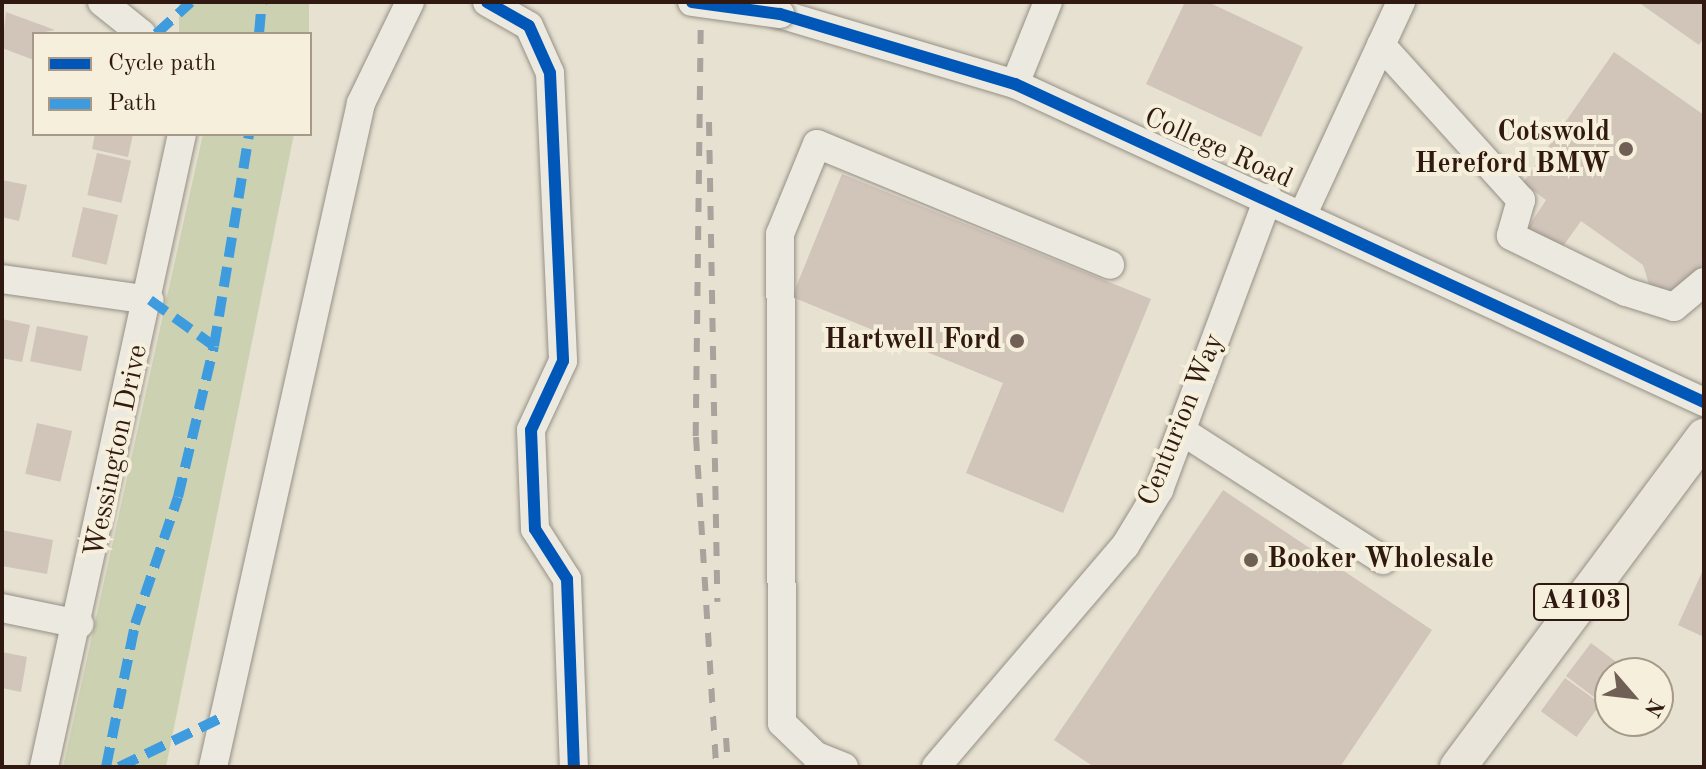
<!DOCTYPE html>
<style>
body{margin:0}
#map{position:relative;width:1706px;height:769px;overflow:hidden;background:#e6e1d1;font-family:"Old Standard TT",serif}
div>[style]{position:absolute}
[style*='--x']{left:calc(var(--x)*1px);top:calc(var(--y)*1px);width:calc(var(--w)*1px);rotate:calc(var(--a)*1deg)}
.green>*{inset:0;background:#ccd2b1;transform-origin:0 0}
.building>*{inset:0;background:#d1c4b9;transform-origin:0 0}
.roads{filter:drop-shadow(0 0 2px #969086) drop-shadow(0 0 2px #969086)}
.minor>*{height:28px;margin:-14px;padding:0 14px;transform-origin:14px;border-radius:14px;background:#ece9e0}
.major>*{height:36px;margin:-18px;padding:0 18px;transform-origin:18px;border-radius:18px;background:#e9e5db}
.rail>*{height:6px;margin-top:-3px;transform-origin:0;background:repeating-linear-gradient(90deg,#a8a39c 0 14px,transparent 0 28px)}
.bridges{filter:drop-shadow(0 0 2px #969086) drop-shadow(0 0 2px #969086)}
.minor-bridge>*{height:28px;margin:-14px;padding:0 14px;transform-origin:14px;border-radius:14px;background:#ece9e0}
.quiet>*{height:10px;margin-top:-5px;transform-origin:0;background:repeating-linear-gradient(90deg,#3e9bde 0 20px,transparent 0 30px)}
.cycleway>*{height:12px;margin:-6px;padding:0 6px;transform-origin:6px;border-radius:6px;background:#0057b8}
.dots>*{width:22px;height:22px;translate:-50% -50%;box-sizing:border-box;border:4px solid #f5efdb;border-radius:50%}
span{translate:-50% -50%;white-space:nowrap;text-align:center;line-height:1.15;-webkit-text-stroke:8px #f5efdb;paint-order:stroke}
.shield-label span{padding:2px 6px;background:#f5efdb;border:2px solid;border-radius:6px;-webkit-text-stroke-width:0}
.shield-label{font-size:26px;color:#301910;font-weight:700}
.poi-label{font-size:28px;color:#301910;font-weight:700}
.right{translate:-100% -50%;text-align:right}
.left{translate:0 -50%;text-align:left}
.street-label{font-size:28px;color:#301910}
.frame{position:absolute;inset:0;border:4px solid #301910;pointer-events:none}
.legend{position:absolute;left:32px;top:32px;width:280px;height:104px;box-sizing:border-box;background:#f5efdb;border:2px solid #a6998a;margin:0;padding:10px 14px;list-style:none;font-size:24px;color:#301910}
.legend li{display:flex;align-items:center;gap:16px;height:40px}
.legend b{width:40px;border:2px solid #a6998a}
.north{position:absolute;left:1594px;top:657px;width:80px;height:80px;box-sizing:border-box;background:#f5efdb;border:2px solid #a6998a;border-radius:50%;rotate:118deg;font-size:22px;font-weight:700;line-height:32px;text-align:center;color:#301910}
.north::after{content:'';display:block;margin:auto;width:28px;height:36px;background:#705f54;clip-path:polygon(50% 0,100% 100%,50% 72%,0 100%)}
</style>
<div id="map">
<div class="green">
<i style="left:179px;top:2px;width:130px;height:33px"></i>
<i style="clip-path:polygon(203px 134px,294px 134px,166px 767px,63px 767px)"></i>
</div>
<div class="building">
<i style="clip-path:polygon(1185px 2px,1208px 2px,1303px 47px,1261px 137px,1146px 84px)"></i>
<i style="clip-path:polygon(1638px 2px,1704px 2px,1704px 37px,1699px 45px)"></i>
<i style="clip-path:polygon(6px 12px,55px 30px,34px 34px,34px 60px,2px 48px)"></i>
<i style="clip-path:polygon(1614px 52px,1704px 115px,1704px 252px,1700px 274px,1669px 297px,1649px 284px,1643px 265px,1581px 221px,1559px 252px,1527px 229px,1546px 200px,1523px 183px)"></i>
<i style="clip-path:polygon(95px 134px,133px 134px,128px 157px,92px 149px)"></i>
<i style="left:97px;top:153px;width:35px;height:43px;rotate:13deg"></i>
<i style="clip-path:polygon(842px 174px,1151px 299px,1063px 513px,966px 473px,1003px 383px,792px 297px)"></i>
<i style="clip-path:polygon(2px 180px,27px 185px,19px 221px,2px 217px)"></i>
<i style="left:83px;top:207px;width:36px;height:51px;rotate:13deg"></i>
<i style="clip-path:polygon(2px 319px,30px 325px,22px 362px,2px 358px)"></i>
<i style="left:37px;top:326px;width:52px;height:36px;rotate:11deg"></i>
<i style="left:37px;top:423px;width:36px;height:52px;rotate:13deg"></i>
<i style="clip-path:polygon(1223px 490px,1432px 630px,1340px 767px,1094px 767px,1054px 740px)"></i>
<i style="clip-path:polygon(2px 530px,53px 540px,47px 574px,2px 566px)"></i>
<i style="clip-path:polygon(1704px 568px,1704px 637px,1678px 625px)"></i>
<i style="clip-path:polygon(1591px 643px,1627px 670px,1610px 673px,1602px 703px,1566px 676px)"></i>
<i style="clip-path:polygon(2px 652px,27px 657px,21px 692px,2px 688px)"></i>
<i style="left:1565px;top:678px;width:44px;height:41px;rotate:36deg"></i>
</div>
<div class="roads">
<div class="minor">
<i style="--x:102;--y:2;--w:51;--a:38.7"></i>
<i style="--x:487;--y:2;--w:48;--a:29.7"></i>
<i style="--x:529;--y:26;--w:51;--a:65.9"></i>
<i style="--x:550;--y:73;--w:288;--a:87.4"></i>
<i style="--x:563;--y:361;--w:76;--a:114.9"></i>
<i style="--x:531;--y:430;--w:99;--a:87.7"></i>
<i style="--x:535;--y:529;--w:59;--a:57.4"></i>
<i style="--x:567;--y:579;--w:188;--a:87.9"></i>
<i style="--x:780;--y:14;--w:245;--a:16.6"></i>
<i style="--x:1015;--y:84;--w:759;--a:24.78"></i>
<i style="--x:1381;--y:45;--w:209;--a:47.9"></i>
<i style="--x:1521;--y:200;--w:37;--a:106"></i>
<i style="--x:1511;--y:236;--w:128;--a:26"></i>
<i style="--x:1626;--y:292;--w:50;--a:17.4"></i>
<i style="--x:1674;--y:307;--w:39;--a:-40"></i>
<i style="--x:1015;--y:84;--w:88;--a:-68.1"></i>
<i style="--x:1303;--y:214;--w:234;--a:-65.2"></i>
<i style="--x:2;--y:279;--w:149;--a:8.1"></i>
<i style="--x:1182;--y:431;--w:239;--a:32.7"></i>
<i style="--x:2;--y:608;--w:79;--a:11.7"></i>
<i style="--x:44;--y:767;--w:648;--a:-77.7"></i>
<i style="--x:213;--y:767;--w:680;--a:-77.43"></i>
<i style="--x:361;--y:103;--w:112;--a:-64.1"></i>
<i style="--x:844;--y:767;--w:31;--a:-158"></i>
<i style="--x:815;--y:755;--w:46;--a:-135.9"></i>
<i style="--x:782;--y:723;--w:489;--a:-90.2"></i>
<i style="--x:780;--y:234;--w:97;--a:-67.7"></i>
<i style="--x:817;--y:144;--w:317;--a:22.4"></i>
<i style="--x:936;--y:767;--w:291;--a:-49.5"></i>
<i style="--x:1125;--y:546;--w:66;--a:-58.7"></i>
<i style="--x:1159;--y:490;--w:312;--a:-69.5"></i>
</div>
<div class="major">
<i style="--x:1458;--y:767;--w:412;--a:-53.3"></i>
</div>
</div>
<div class="rail">
<i style="--x:701;--y:2;--w:435;--a:90.7"></i>
<i style="--x:696;--y:437;--w:331;--a:86.5"></i>
<i style="--x:709;--y:122;--w:480;--a:89"></i>
<i style="--x:726;--y:738;--w:29;--a:86"></i>
</div>
<div class="bridges">
<div class="minor-bridge">
<i style="--x:692;--y:2;--w:89;--a:7.8"></i>
</div>
</div>
<div class="quiet">
<i style="--x:156;--y:34;--w:47;--a:-42.4"></i>
<i style="--x:259;--y:34;--w:32;--a:-85"></i>
<i style="--x:150;--y:300;--w:79;--a:35.7"></i>
<i style="--x:106;--y:767;--w:146;--a:-78.5"></i>
<i style="--x:135;--y:624;--w:134;--a:-71.3"></i>
<i style="--x:178;--y:497;--w:155;--a:-76.6"></i>
<i style="--x:214;--y:346;--w:215;--a:-80.6"></i>
<i style="--x:119;--y:767;--w:115;--a:-25.7"></i>
</div>
<div class="cycleway">
<i style="--x:487;--y:2;--w:48;--a:29.7"></i>
<i style="--x:529;--y:26;--w:51;--a:65.9"></i>
<i style="--x:550;--y:73;--w:288;--a:87.4"></i>
<i style="--x:563;--y:361;--w:76;--a:114.9"></i>
<i style="--x:531;--y:430;--w:99;--a:87.7"></i>
<i style="--x:535;--y:529;--w:59;--a:57.4"></i>
<i style="--x:567;--y:579;--w:188;--a:87.9"></i>
<i style="--x:692;--y:2;--w:89;--a:7.8"></i>
<i style="--x:780;--y:14;--w:245;--a:16.6"></i>
<i style="--x:1015;--y:84;--w:759;--a:24.78"></i>
</div>
<div class="dots">
<i style="left:1626px;top:149px;background:#705f54"></i>
<i style="left:1017px;top:341px;background:#705f54"></i>
<i style="left:1251px;top:560px;background:#705f54"></i>
</div>
<div class="shield-label">
<span style="left:1581px;top:602px">A4103</span>
</div>
<div class="poi-label">
<span class="right" style="left:1610px;top:149px">Cotswold<br>Hereford BMW</span>
<span class="right" style="left:1001px;top:341px">Hartwell Ford</span>
<span class="left" style="left:1267px;top:560px">Booker Wholesale</span>
</div>
<div class="street-label">
<span style="left:1218px;top:149px;rotate:24deg">College Road</span>
<span style="left:1182px;top:420px;rotate:-68deg">Centurion Way</span>
<span style="left:117px;top:451px;rotate:-78deg">Wessington Drive</span>
</div>
<div class="frame"></div>
<ul class="legend">
<li><b style="height:10px;background:#0057b8"></b>Cycle path</li>
<li><b style="height:10px;background:#3e9bde"></b>Path</li>
</ul>
<div class="north">N</div>
</div>
